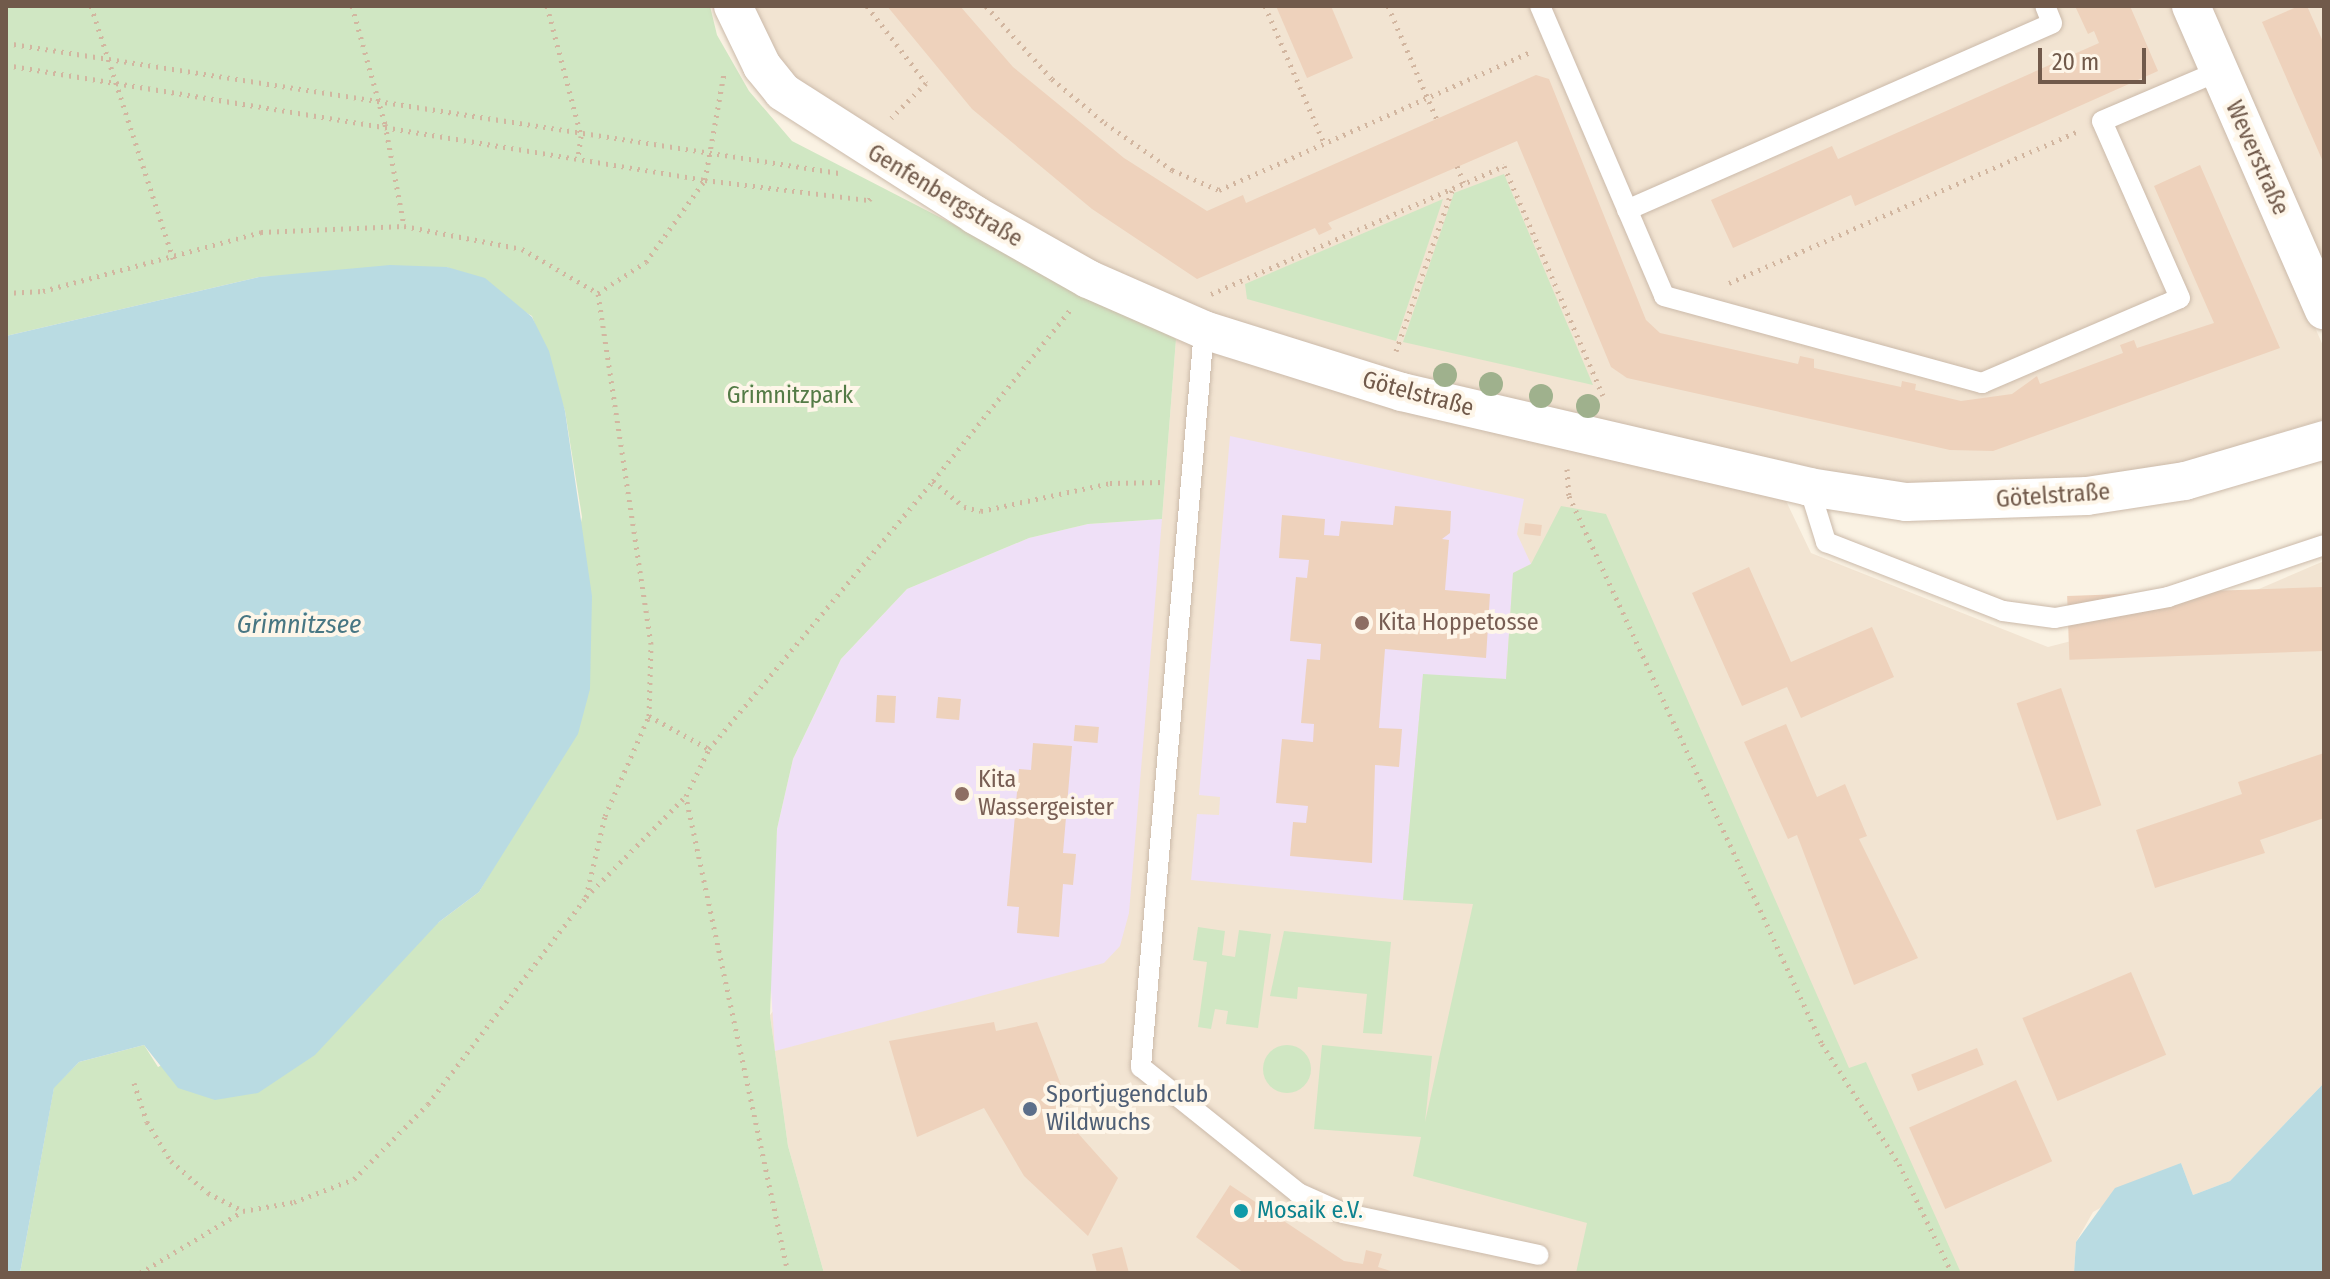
<!DOCTYPE html>
<meta charset="utf-8">
<style>
body{margin:0}
#map{position:relative;width:2330px;height:1279px;overflow:hidden;background:#faf2e3;font-family:"Fira Sans Condensed",sans-serif}
div>[style]{position:absolute}
[style*='--x']{left:calc(var(--x)*1px);top:calc(var(--y)*1px);width:calc(var(--w)*1px);rotate:calc(var(--a)*1deg)}
.residential>*{inset:0;background:#f2e4d2}
.education>*{inset:0;background:#efe0f7}
.green>*{inset:0;background:#d0e7c3}
.round{border-radius:50%}
.water>*{inset:0;background:#b9dbe2}
.building>*{inset:0;background:#eed2bc;transform-origin:0 0}
.path>*{height:5px;margin-top:-2.5px;transform-origin:0;background:repeating-linear-gradient(90deg,#d2b6a0 0 2px,transparent 0 8px)}
.roads{filter:drop-shadow(0 0 2px #cbbaaa) drop-shadow(0 0 2px #cbbaaa)}
.lane>*{height:20px;margin:-10px;padding:0 10px;transform-origin:10px;border-radius:10px;background:#fff}
.street>*{height:38px;margin:-19px;padding:0 19px;transform-origin:19px;border-radius:19px;background:#fff}
.trees>*{width:24px;height:24px;margin:-12px;border-radius:50%;background:#9fb18d}
.dots>*{width:22px;height:22px;translate:-50% -50%;box-sizing:border-box;border:4px solid #fef6e9;border-radius:50%}
span{translate:-50% -50%;white-space:nowrap;text-align:center;line-height:1.15;-webkit-text-stroke:8px #fef6e9;paint-order:stroke}
.street-label{font-size:24px;color:#715a4b}
.park-label{font-size:24px;color:#547b46}
.education-label{font-size:24px;color:#785e54}
.left{translate:0 -50%;text-align:left}
.service-label{font-size:24px;color:#4e5e75}
.culture-label{font-size:24px;color:#0d838f}
.water-label{font-size:26px;color:#477683;font-style:italic}
.frame{position:absolute;inset:0;border:8px solid #715a4b;pointer-events:none}
.scale{position:absolute;left:2038px;top:48px;width:108px;height:36px;box-sizing:border-box;border:4px solid #715a4b;border-top:0;padding-left:10px;font-size:24px;line-height:28px;white-space:nowrap;color:#715a4b;-webkit-text-stroke:6px #fef6e9;paint-order:stroke}
</style>
<div id="map">
<div class="residential">
<i style="clip-path:polygon(754px 6px,2174px 6px,2324px 348px,2324px 419px,2146px 474px,1935px 488px,1869px 480px,1400px 376px,1214px 317px,1124px 279px,968px 190px,801px 86px,775px 54px)"></i>
<i style="clip-path:polygon(2208px 6px,2324px 6px,2324px 270px)"></i>
<i style="clip-path:polygon(1176px 339px,1786px 501px,1811px 553px,2048px 647px,2238px 598px,2324px 561px,2324px 1083px,2230px 1181px,2193px 1195px,2181px 1163px,2093px 1212px,2076px 1242px,2074px 1273px,824px 1273px,788px 1146px,770px 1015px,1162px 519px)"></i>
</div>
<div class="education">
<i style="clip-path:polygon(1230px 436px,1524px 499px,1517px 534px,1531px 564px,1513px 573px,1506px 679px,1423px 675px,1403px 900px,1191px 880px,1197px 814px,1219px 815px,1220px 797px,1199px 795px)"></i>
<i style="clip-path:polygon(1162px 519px,1129px 913px,1120px 946px,1104px 963px,775px 1051px,768px 943px,777px 829px,793px 759px,841px 659px,907px 589px,1029px 538px,1088px 524px)"></i>
</div>
<div class="green">
<i style="clip-path:polygon(6px 6px,710px 6px,717px 35px,749px 91px,792px 141px,1176px 339px,1162px 519px,1088px 524px,1029px 538px,907px 589px,841px 659px,793px 759px,777px 829px,770px 1015px,788px 1146px,824px 1273px,20px 1273px,54px 1087px,79px 1062px,144px 1045px,158px 1067px,439px 922px,479px 892px,527px 811px,582px 517px,565px 411px,532px 316px,447px 267px,259px 277px,6px 336px)"></i>
<i style="clip-path:polygon(1504px 174px,1593px 385px,1403px 342px,1454px 193px)"></i>
<i style="clip-path:polygon(1443px 199px,1396px 341px,1247px 299px,1245px 284px)"></i>
<i style="clip-path:polygon(1561px 506px,1606px 514px,1849px 1068px,1866px 1062px,1961px 1273px,1576px 1273px,1587px 1223px,1413px 1176px,1421px 1137px,1314px 1129px,1322px 1045px,1432px 1056px,1425px 1122px,1473px 904px,1403px 900px,1423px 674px,1506px 679px,1513px 573px,1531px 564px)"></i>
<i style="clip-path:polygon(1198px 927px,1225px 931px,1222px 955px,1235px 957px,1239px 930px,1271px 934px,1258px 1028px,1226px 1024px,1228px 1011px,1215px 1009px,1211px 1029px,1198px 1027px,1207px 962px,1193px 960px)"></i>
<i style="clip-path:polygon(1284px 931px,1391px 942px,1382px 1034px,1363px 1033px,1367px 994px,1298px 987px,1297px 999px,1270px 996px)"></i>
<i class="round" style="left:1263px;top:1045px;width:48px;height:48px"></i>
</div>
<div class="water">
<i style="clip-path:polygon(390px 265px,447px 267px,485px 278px,532px 317px,549px 351px,565px 411px,592px 596px,590px 689px,578px 734px,479px 892px,439px 922px,315px 1055px,258px 1093px,215px 1100px,178px 1088px,144px 1045px,79px 1062px,54px 1088px,20px 1273px,6px 1273px,6px 336px,259px 277px)"></i>
<i style="clip-path:polygon(2324px 1083px,2324px 1273px,2074px 1273px,2076px 1242px,2115px 1188px,2181px 1163px,2193px 1195px,2230px 1181px)"></i>
</div>
<div class="building">
<i style="clip-path:polygon(887px 6px,960px 6px,1013px 67px,1124px 158px,1207px 211px,1243px 195px,1246px 203px,1536px 75px,1549px 79px,1646px 320px,1660px 333px,1798px 364px,1800px 356px,1814px 359px,1814px 368px,1901px 387px,1902px 381px,1916px 384px,1915px 390px,1961px 401px,2012px 394px,2037px 376px,2040px 384px,2123px 353px,2120px 345px,2134px 340px,2137px 348px,2214px 323px,2154px 186px,2200px 165px,2280px 348px,1993px 451px,1950px 450px,1627px 378px,1611px 367px,1517px 141px,1328px 223px,1332px 229px,1319px 235px,1315px 228px,1197px 279px,1092px 209px,972px 109px)"></i>
<i style="clip-path:polygon(1276px 6px,1331px 6px,1353px 58px,1307px 78px)"></i>
<i style="clip-path:polygon(2075px 6px,2130px 6px,2158px 71px,1855px 206px,1851px 195px,1733px 248px,1711px 200px,1832px 146px,1838px 159px,2099px 43px,2094px 31px,2088px 34px)"></i>
<i style="clip-path:polygon(2299px 6px,2307px 6px,2324px 44px,2324px 164px,2262px 22px)"></i>
<i style="clip-path:polygon(1395px 506px,1451px 511px,1450px 533px,1442px 539px,1449px 540px,1445px 590px,1490px 594px,1486px 658px,1385px 649px,1379px 728px,1402px 729px,1399px 767px,1375px 765px,1372px 863px,1290px 856px,1293px 822px,1306px 823px,1308px 806px,1276px 803px,1282px 739px,1313px 742px,1314px 724px,1301px 723px,1307px 659px,1320px 660px,1321px 644px,1290px 641px,1296px 577px,1307px 578px,1309px 560px,1279px 558px,1282px 515px,1325px 519px,1324px 535px,1339px 536px,1341px 521px,1393px 525px)"></i>
<i style="left:1525px;top:523px;width:17px;height:11px;rotate:7deg"></i>
<i style="clip-path:polygon(1749px 567px,1791px 662px,1872px 627px,1894px 677px,1801px 718px,1787px 687px,1742px 706px,1692px 593px)"></i>
<i style="left:2322px;top:587px;width:64px;height:255px;rotate:88deg"></i>
<i style="left:2061px;top:688px;width:124px;height:47px;rotate:71deg"></i>
<i style="left:877px;top:695px;width:19px;height:27px;rotate:3deg"></i>
<i style="left:938px;top:697px;width:23px;height:21px;rotate:5deg"></i>
<i style="clip-path:polygon(1786px 724px,1817px 797px,1845px 784px,1867px 836px,1859px 839px,1918px 958px,1854px 985px,1797px 835px,1788px 839px,1744px 742px)"></i>
<i style="left:1075px;top:725px;width:24px;height:16px;rotate:5deg"></i>
<i style="clip-path:polygon(1033px 743px,1072px 746px,1063px 853px,1076px 854px,1073px 885px,1063px 884px,1059px 937px,1017px 933px,1019px 907px,1007px 906px,1019px 769px,1031px 770px)"></i>
<i style="clip-path:polygon(2324px 753px,2324px 818px,2260px 840px,2265px 853px,2155px 888px,2136px 830px,2242px 794px,2238px 782px)"></i>
<i style="left:2131px;top:972px;width:90px;height:118px;rotate:67deg"></i>
<i style="clip-path:polygon(994px 1022px,996px 1031px,1037px 1022px,1069px 1106px,1059px 1112px,1118px 1178px,1088px 1236px,1024px 1176px,984px 1108px,917px 1137px,889px 1041px)"></i>
<i style="left:1977px;top:1048px;width:18px;height:71px;rotate:68deg"></i>
<i style="left:2016px;top:1080px;width:89px;height:117px;rotate:66deg"></i>
<i style="clip-path:polygon(1230px 1185px,1344px 1261px,1363px 1264px,1366px 1250px,1382px 1254px,1378px 1267px,1397px 1273px,1244px 1273px,1196px 1237px)"></i>
<i style="clip-path:polygon(1122px 1247px,1129px 1273px,1097px 1273px,1092px 1254px)"></i>
</div>
<div class="path">
<i style="--x:91;--y:6;--w:266;--a:72"></i>
<i style="--x:352;--y:6;--w:123;--a:74.4"></i>
<i style="--x:385;--y:124;--w:104;--a:79.4"></i>
<i style="--x:547;--y:6;--w:134;--a:75.3"></i>
<i style="--x:581;--y:136;--w:21;--a:98"></i>
<i style="--x:867;--y:6;--w:97;--a:52.5"></i>
<i style="--x:926;--y:83;--w:49;--a:135"></i>
<i style="--x:986;--y:6;--w:98;--a:47.9"></i>
<i style="--x:1052;--y:79;--w:69;--a:39.7"></i>
<i style="--x:1105;--y:123;--w:82;--a:35"></i>
<i style="--x:1172;--y:170;--w:51;--a:23.1"></i>
<i style="--x:1219;--y:190;--w:342;--a:-23.9"></i>
<i style="--x:1265;--y:6;--w:149;--a:66.7"></i>
<i style="--x:1388;--y:6;--w:124;--a:66.7"></i>
<i style="--x:6;--y:43;--w:843;--a:8.87"></i>
<i style="--x:6;--y:65;--w:708;--a:9.34"></i>
<i style="--x:705;--y:180;--w:165;--a:7"></i>
<i style="--x:869;--y:200;--w:7;--a:-56"></i>
<i style="--x:1457;--y:166;--w:18;--a:68"></i>
<i style="--x:1729;--y:283;--w:382;--a:-23.5"></i>
<i style="--x:6;--y:293;--w:37;--a:-3"></i>
<i style="--x:43;--y:291;--w:226;--a:-15.1"></i>
<i style="--x:261;--y:232;--w:143;--a:-2.4"></i>
<i style="--x:404;--y:226;--w:120;--a:11"></i>
<i style="--x:522;--y:249;--w:88;--a:30.1"></i>
<i style="--x:1211;--y:294;--w:320;--a:-23.6"></i>
<i style="--x:1504;--y:166;--w:250;--a:66.7"></i>
<i style="--x:1396;--y:351;--w:170;--a:-70.8"></i>
<i style="--x:1567;--y:469;--w:27;--a:86"></i>
<i style="--x:1569;--y:496;--w:604;--a:65.22"></i>
<i style="--x:1822;--y:1044;--w:143;--a:57.3"></i>
<i style="--x:1899;--y:1164;--w:121;--a:64.1"></i>
<i style="--x:933;--y:481;--w:219;--a:-51.3"></i>
<i style="--x:649;--y:716;--w:68;--a:28.8"></i>
<i style="--x:586;--y:897;--w:83;--a:-76.8"></i>
<i style="--x:605;--y:816;--w:109;--a:-66.3"></i>
<i style="--x:649;--y:716;--w:72;--a:-88.4"></i>
<i style="--x:651;--y:644;--w:355;--a:-98.6"></i>
<i style="--x:598;--y:293;--w:57;--a:-32.9"></i>
<i style="--x:646;--y:262;--w:101;--a:-54.3"></i>
<i style="--x:705;--y:180;--w:109;--a:-79.9"></i>
<i style="--x:134;--y:1083;--w:41;--a:71.6"></i>
<i style="--x:147;--y:1122;--w:46;--a:58.4"></i>
<i style="--x:171;--y:1161;--w:49;--a:40.9"></i>
<i style="--x:208;--y:1193;--w:38;--a:27"></i>
<i style="--x:140;--y:1273;--w:120;--a:-31"></i>
<i style="--x:243;--y:1211;--w:52;--a:-10"></i>
<i style="--x:294;--y:1202;--w:64;--a:-21"></i>
<i style="--x:354;--y:1179;--w:105;--a:-45.4"></i>
<i style="--x:428;--y:1104;--w:260;--a:-52.6"></i>
<i style="--x:586;--y:897;--w:141;--a:-45.3"></i>
<i style="--x:788;--y:1273;--w:488;--a:-102.1"></i>
<i style="--x:686;--y:796;--w:52;--a:-63.9"></i>
<i style="--x:709;--y:749;--w:349;--a:-50.1"></i>
<i style="--x:933;--y:481;--w:40;--a:40"></i>
<i style="--x:964;--y:507;--w:17;--a:13"></i>
<i style="--x:981;--y:511;--w:132;--a:-12.2"></i>
<i style="--x:1110;--y:483;--w:54;--a:-1.1"></i>
</div>
<div class="roads">
<div class="lane">
<i style="--x:1540;--y:6;--w:315;--a:66.8"></i>
<i style="--x:1664;--y:296;--w:330;--a:15.3"></i>
<i style="--x:1982;--y:383;--w:215;--a:-23.2"></i>
<i style="--x:2180;--y:298;--w:193;--a:-113.8"></i>
<i style="--x:2102;--y:121;--w:127;--a:-23.1"></i>
<i style="--x:1627;--y:210;--w:464;--a:-23.7"></i>
<i style="--x:2052;--y:23;--w:18;--a:-112"></i>
<i style="--x:1204;--y:330;--w:740;--a:94.89"></i>
<i style="--x:1141;--y:1067;--w:201;--a:38.7"></i>
<i style="--x:1298;--y:1193;--w:49;--a:24"></i>
<i style="--x:1343;--y:1213;--w:200;--a:12.1"></i>
<i style="--x:1809;--y:487;--w:58;--a:72.8"></i>
<i style="--x:1826;--y:542;--w:190;--a:21.3"></i>
<i style="--x:2003;--y:611;--w:52;--a:7.7"></i>
<i style="--x:2055;--y:618;--w:115;--a:-10.5"></i>
<i style="--x:2168;--y:597;--w:164;--a:-18.4"></i>
</div>
<div class="street">
<i style="--x:733;--y:6;--w:67;--a:64.2"></i>
<i style="--x:762;--y:66;--w:33;--a:51"></i>
<i style="--x:783;--y:92;--w:228;--a:32.6"></i>
<i style="--x:975;--y:215;--w:130;--a:29.5"></i>
<i style="--x:1088;--y:279;--w:127;--a:23.7"></i>
<i style="--x:1204;--y:330;--w:207;--a:17.4"></i>
<i style="--x:1402;--y:392;--w:418;--a:13.1"></i>
<i style="--x:1809;--y:487;--w:98;--a:8.8"></i>
<i style="--x:1906;--y:502;--w:181;--a:-1.9"></i>
<i style="--x:2087;--y:496;--w:99;--a:-8.7"></i>
<i style="--x:2185;--y:481;--w:145;--a:-16.4"></i>
<i style="--x:2191;--y:6;--w:332;--a:66.4"></i>
</div>
</div>
<div class="trees">
<i style="left:1445px;top:375px"></i>
<i style="left:1491px;top:384px"></i>
<i style="left:1541px;top:396px"></i>
<i style="left:1588px;top:406px"></i>
</div>
<div class="dots">
<i style="left:1362px;top:623px;background:#8d6e63"></i>
<i style="left:962px;top:794px;background:#8d6e63"></i>
<i style="left:1030px;top:1109px;background:#5c6f8a"></i>
<i style="left:1241px;top:1211px;background:#0f9aa8"></i>
</div>
<div class="street-label">
<span style="left:2257px;top:158px;rotate:66deg">Weverstraße</span>
<span style="left:945px;top:196px;rotate:31deg">Genfenbergstraße</span>
<span style="left:1418px;top:394px;rotate:15deg">Götelstraße</span>
<span style="left:2053px;top:496px;rotate:-4deg">Götelstraße</span>
</div>
<div class="park-label">
<span style="left:790px;top:396px">Grimnitzpark</span>
</div>
<div class="education-label">
<span class="left" style="left:1378px;top:623px">Kita Hoppetosse</span>
<span class="left" style="left:978px;top:794px">Kita<br>Wassergeister</span>
</div>
<div class="service-label">
<span class="left" style="left:1046px;top:1109px">Sportjugendclub<br>Wildwuchs</span>
</div>
<div class="culture-label">
<span class="left" style="left:1257px;top:1211px">Mosaik e.V.</span>
</div>
<div class="water-label">
<span style="left:299px;top:625px">Grimnitzsee</span>
</div>
<div class="frame"></div>
<div class="scale">20 m</div>
</div>
